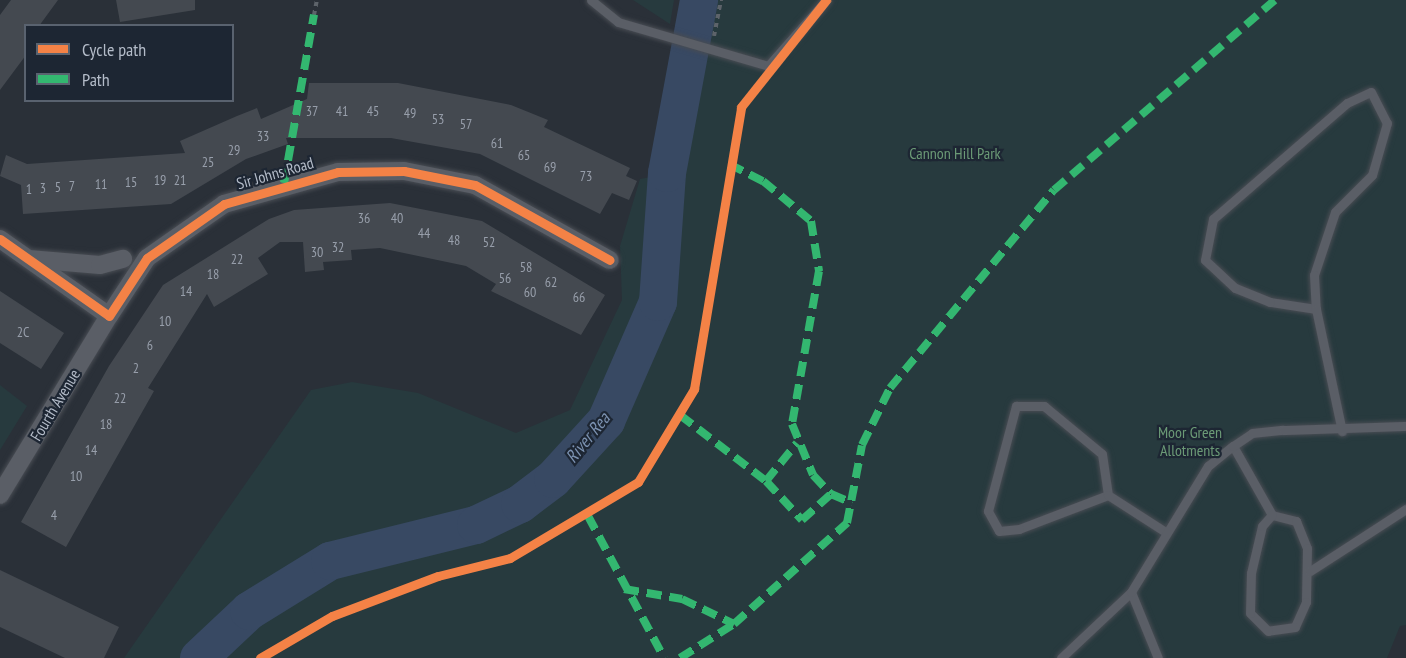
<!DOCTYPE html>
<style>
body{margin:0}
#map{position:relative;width:1406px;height:658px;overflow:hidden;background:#2a3038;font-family:"PT Sans Narrow",sans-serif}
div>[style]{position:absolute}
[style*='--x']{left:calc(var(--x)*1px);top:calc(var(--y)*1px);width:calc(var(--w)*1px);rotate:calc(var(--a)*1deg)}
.green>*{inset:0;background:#273a3e}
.river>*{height:38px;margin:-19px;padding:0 19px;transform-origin:19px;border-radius:19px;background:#384963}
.building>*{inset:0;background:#444950}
.path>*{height:4px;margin-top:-2px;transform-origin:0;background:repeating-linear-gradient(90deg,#5d636a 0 4.5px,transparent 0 9px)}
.roads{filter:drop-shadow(0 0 2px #484c53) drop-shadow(0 0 2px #484c53)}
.lane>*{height:9px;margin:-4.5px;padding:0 4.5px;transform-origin:4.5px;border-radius:4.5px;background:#5a5e66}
.street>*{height:18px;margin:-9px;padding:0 9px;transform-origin:9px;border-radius:9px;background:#5a5e66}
.quiet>*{height:8px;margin-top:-4px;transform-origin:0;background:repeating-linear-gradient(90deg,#33b770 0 15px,transparent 0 23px)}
.cycleway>*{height:9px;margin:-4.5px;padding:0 4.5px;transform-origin:4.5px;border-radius:4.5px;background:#f48246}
span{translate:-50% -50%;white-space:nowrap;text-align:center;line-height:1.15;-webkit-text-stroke:4.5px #1d2633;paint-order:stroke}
.number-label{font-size:14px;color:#989fab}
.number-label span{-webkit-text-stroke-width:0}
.park-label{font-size:16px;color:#6b9a76}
.street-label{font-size:16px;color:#b4bcc9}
.water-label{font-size:18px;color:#7c92b1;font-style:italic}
.legend{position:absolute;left:24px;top:24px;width:210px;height:78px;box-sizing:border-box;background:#1d2633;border:2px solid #59626f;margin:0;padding:8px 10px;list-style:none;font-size:18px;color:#b4bcc9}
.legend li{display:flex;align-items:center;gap:12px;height:30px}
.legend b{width:30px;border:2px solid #59626f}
</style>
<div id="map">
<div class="green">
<i style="clip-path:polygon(633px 0,674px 0,670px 24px)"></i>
<i style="clip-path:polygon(709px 0,1406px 0,1406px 625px,1400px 626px,1387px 658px,124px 658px,311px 390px,352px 382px,418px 393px,516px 433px,570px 410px,622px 300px,620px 246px,640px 179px,679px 172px)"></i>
<i style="clip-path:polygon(0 385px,27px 406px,0 450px)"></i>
</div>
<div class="river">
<i style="--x:199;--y:658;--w:69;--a:-43.2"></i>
<i style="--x:249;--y:611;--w:95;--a:-31.7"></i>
<i style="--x:330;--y:561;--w:150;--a:-13.9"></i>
<i style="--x:476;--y:525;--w:49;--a:-25.5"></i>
<i style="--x:520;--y:504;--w:41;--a:-37.1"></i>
<i style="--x:553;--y:479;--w:79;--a:-47.6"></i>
<i style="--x:606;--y:421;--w:130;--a:-66.4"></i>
<i style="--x:658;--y:302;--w:129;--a:-86"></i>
<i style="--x:667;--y:173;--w:176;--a:-79.5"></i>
</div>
<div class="building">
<i style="clip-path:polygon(11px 0,58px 0,39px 26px,26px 26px,26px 55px,0 90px,0 15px)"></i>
<i style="clip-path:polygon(116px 0,195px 0,195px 10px,120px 22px)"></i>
<i style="clip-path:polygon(309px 83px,398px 83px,511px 105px,548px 120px,544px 127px,630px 168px,626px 176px,637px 181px,629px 200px,612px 193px,600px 214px,480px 154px,391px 138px,286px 138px,288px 144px,246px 159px,171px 204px,23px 214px,21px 185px,0 176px,6px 155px,27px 164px,185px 153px,180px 141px,237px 116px,257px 108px,261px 119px,307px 99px)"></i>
<i style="clip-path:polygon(390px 203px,482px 221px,605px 295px,581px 335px,491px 291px,496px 284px,466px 266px,380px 248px,351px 250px,352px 260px,323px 262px,324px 270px,305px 272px,303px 242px,280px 242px,258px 258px,268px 274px,214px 307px,207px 294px,148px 388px,154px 391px,66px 547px,21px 522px,109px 366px,163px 285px,269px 219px,294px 210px)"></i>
<i style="clip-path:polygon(0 291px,64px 333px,41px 369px,0 343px)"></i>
<i style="clip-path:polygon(0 570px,119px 627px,104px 658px,65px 658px,0 627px)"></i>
</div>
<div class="path">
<i style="--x:314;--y:15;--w:15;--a:-79"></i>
<i style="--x:714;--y:36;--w:37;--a:-79"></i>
</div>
<div class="roads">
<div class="lane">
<i style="--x:591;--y:0;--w:35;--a:39"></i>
<i style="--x:618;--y:22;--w:156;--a:16.3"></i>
<i style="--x:768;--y:66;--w:88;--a:-48.7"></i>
<i style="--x:1316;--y:309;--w:47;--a:-171.3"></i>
<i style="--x:1270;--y:302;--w:38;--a:-158"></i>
<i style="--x:1235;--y:288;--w:41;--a:-137"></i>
<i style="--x:1205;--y:260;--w:42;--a:-79"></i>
<i style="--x:1213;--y:219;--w:177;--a:-40.9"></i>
<i style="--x:1347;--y:103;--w:26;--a:-25"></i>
<i style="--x:1371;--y:92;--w:35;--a:63"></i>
<i style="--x:1387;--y:123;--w:54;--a:106.1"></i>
<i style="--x:1372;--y:175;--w:52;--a:135"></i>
<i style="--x:1335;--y:212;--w:66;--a:108.4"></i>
<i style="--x:1314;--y:275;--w:34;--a:87"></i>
<i style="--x:1316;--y:309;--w:125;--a:78"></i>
<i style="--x:1233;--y:446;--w:79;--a:60.5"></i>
<i style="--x:1272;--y:515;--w:25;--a:14"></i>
<i style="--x:1296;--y:521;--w:29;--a:68"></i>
<i style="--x:1307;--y:548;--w:54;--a:91.1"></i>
<i style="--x:1306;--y:602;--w:27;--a:114"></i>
<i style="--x:1295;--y:627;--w:27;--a:172"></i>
<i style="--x:1268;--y:631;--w:25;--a:-135"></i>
<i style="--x:1250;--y:613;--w:40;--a:-88.6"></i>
<i style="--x:1251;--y:573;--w:48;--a:-76.8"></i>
<i style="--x:1262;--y:526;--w:15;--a:-48"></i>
<i style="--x:1108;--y:495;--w:95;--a:159.1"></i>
<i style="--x:1019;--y:529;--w:20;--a:174"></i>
<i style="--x:999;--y:531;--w:23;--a:-119"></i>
<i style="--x:988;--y:511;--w:109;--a:-75.1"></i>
<i style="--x:1016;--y:406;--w:28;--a:0"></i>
<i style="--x:1044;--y:406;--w:75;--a:39.6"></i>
<i style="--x:1102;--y:454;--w:41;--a:81.7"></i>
<i style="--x:1108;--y:495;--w:67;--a:32.7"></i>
<i style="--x:1310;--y:571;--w:114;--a:-32.9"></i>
<i style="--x:1131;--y:592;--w:71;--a:67.8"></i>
<i style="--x:1061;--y:658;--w:96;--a:-43.3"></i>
<i style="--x:1131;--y:592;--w:148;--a:-58.6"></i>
<i style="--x:1208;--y:466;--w:32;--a:-39"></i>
<i style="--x:1233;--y:446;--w:23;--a:-34"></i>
<i style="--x:1252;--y:433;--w:31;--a:-6"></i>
<i style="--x:1283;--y:430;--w:123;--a:-1.9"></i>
</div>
<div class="street">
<i style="--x:0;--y:239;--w:133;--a:35.2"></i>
<i style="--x:109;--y:316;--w:69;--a:-56.8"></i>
<i style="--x:147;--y:258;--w:94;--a:-35"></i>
<i style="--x:224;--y:204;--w:118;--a:-15.7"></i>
<i style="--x:338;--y:172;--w:66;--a:-0.9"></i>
<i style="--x:404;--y:171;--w:72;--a:11.2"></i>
<i style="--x:475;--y:185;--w:154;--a:29.1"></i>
<i style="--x:29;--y:259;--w:71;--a:4.8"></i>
<i style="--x:100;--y:265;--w:24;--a:-15"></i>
<i style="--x:0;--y:495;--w:210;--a:-58.7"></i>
</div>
</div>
<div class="quiet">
<i style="--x:729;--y:164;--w:38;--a:27"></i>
<i style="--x:763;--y:181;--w:62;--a:39.8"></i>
<i style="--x:811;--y:221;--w:51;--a:80.9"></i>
<i style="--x:819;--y:271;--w:155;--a:100"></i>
<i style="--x:792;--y:424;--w:55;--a:67.6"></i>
<i style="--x:813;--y:475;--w:26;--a:47"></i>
<i style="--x:831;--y:494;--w:23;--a:23"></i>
<i style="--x:284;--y:183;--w:171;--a:-79.9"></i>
<i style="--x:680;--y:415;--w:108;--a:37.5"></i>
<i style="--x:766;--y:481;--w:53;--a:47.3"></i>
<i style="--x:802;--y:520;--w:39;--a:-42"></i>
<i style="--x:766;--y:481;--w:49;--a:-50.8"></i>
<i style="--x:588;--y:516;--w:161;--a:61.8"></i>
<i style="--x:624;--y:589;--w:59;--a:9.8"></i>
<i style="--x:682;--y:599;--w:58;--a:25.7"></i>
<i style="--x:680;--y:658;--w:64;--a:-32.2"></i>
<i style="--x:734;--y:624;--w:152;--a:-41.8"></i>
<i style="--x:847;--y:523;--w:79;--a:-79.1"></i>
<i style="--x:862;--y:445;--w:64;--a:-63.8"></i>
<i style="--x:890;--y:388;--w:257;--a:-50.4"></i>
<i style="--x:1054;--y:190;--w:291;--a:-40.7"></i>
</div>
<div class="cycleway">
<i style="--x:0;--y:239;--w:133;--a:35.2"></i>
<i style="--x:109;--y:316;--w:69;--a:-56.8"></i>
<i style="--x:147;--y:258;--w:94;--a:-35"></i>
<i style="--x:224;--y:204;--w:118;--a:-15.7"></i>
<i style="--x:338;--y:172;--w:66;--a:-0.9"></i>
<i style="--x:404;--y:171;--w:72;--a:11.2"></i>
<i style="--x:475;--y:185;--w:154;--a:29.1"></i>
<i style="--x:260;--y:658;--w:83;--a:-30.3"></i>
<i style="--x:332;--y:616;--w:113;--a:-20.7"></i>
<i style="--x:438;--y:576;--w:74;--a:-14"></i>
<i style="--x:510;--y:558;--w:149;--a:-30.7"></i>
<i style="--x:638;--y:482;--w:109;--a:-58.9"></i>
<i style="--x:694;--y:389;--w:286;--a:-80.5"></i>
<i style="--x:741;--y:107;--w:137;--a:-51.5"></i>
</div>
<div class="number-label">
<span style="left:312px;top:111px">37</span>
<span style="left:342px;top:111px">41</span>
<span style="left:373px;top:111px">45</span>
<span style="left:410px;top:113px">49</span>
<span style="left:438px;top:119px">53</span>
<span style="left:466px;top:124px">57</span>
<span style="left:263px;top:136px">33</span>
<span style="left:497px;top:143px">61</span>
<span style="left:234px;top:150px">29</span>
<span style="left:524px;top:155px">65</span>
<span style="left:208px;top:162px">25</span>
<span style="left:550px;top:167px">69</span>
<span style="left:586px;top:176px">73</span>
<span style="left:160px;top:180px">19</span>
<span style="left:180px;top:180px">21</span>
<span style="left:131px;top:182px">15</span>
<span style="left:101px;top:184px">11</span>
<span style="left:72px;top:186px">7</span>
<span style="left:58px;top:187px">5</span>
<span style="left:43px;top:188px">3</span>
<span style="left:29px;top:189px">1</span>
<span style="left:364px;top:218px">36</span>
<span style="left:397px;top:218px">40</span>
<span style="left:424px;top:233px">44</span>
<span style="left:454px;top:240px">48</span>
<span style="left:489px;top:242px">52</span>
<span style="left:338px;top:247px">32</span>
<span style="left:317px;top:252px">30</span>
<span style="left:237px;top:259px">22</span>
<span style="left:526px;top:267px">58</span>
<span style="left:213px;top:274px">18</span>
<span style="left:505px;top:278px">56</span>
<span style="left:551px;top:282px">62</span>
<span style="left:186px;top:291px">14</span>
<span style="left:530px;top:292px">60</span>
<span style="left:579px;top:297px">66</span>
<span style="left:165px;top:321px">10</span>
<span style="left:23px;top:332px">2C</span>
<span style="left:150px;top:345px">6</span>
<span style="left:136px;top:368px">2</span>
<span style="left:120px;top:398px">22</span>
<span style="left:106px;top:424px">18</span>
<span style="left:91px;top:450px">14</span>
<span style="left:76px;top:476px">10</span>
<span style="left:54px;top:515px">4</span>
</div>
<div class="park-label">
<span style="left:955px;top:153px">Cannon Hill Park</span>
<span style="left:1190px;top:441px">Moor Green<br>Allotments</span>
</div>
<div class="street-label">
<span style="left:275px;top:173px;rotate:-16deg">Sir Johns Road</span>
<span style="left:55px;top:405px;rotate:-59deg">Fourth Avenue</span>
</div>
<div class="water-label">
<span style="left:588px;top:438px;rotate:-51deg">River Rea</span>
</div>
<ul class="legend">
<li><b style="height:8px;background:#f48246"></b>Cycle path</li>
<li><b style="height:8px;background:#33b770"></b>Path</li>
</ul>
</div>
